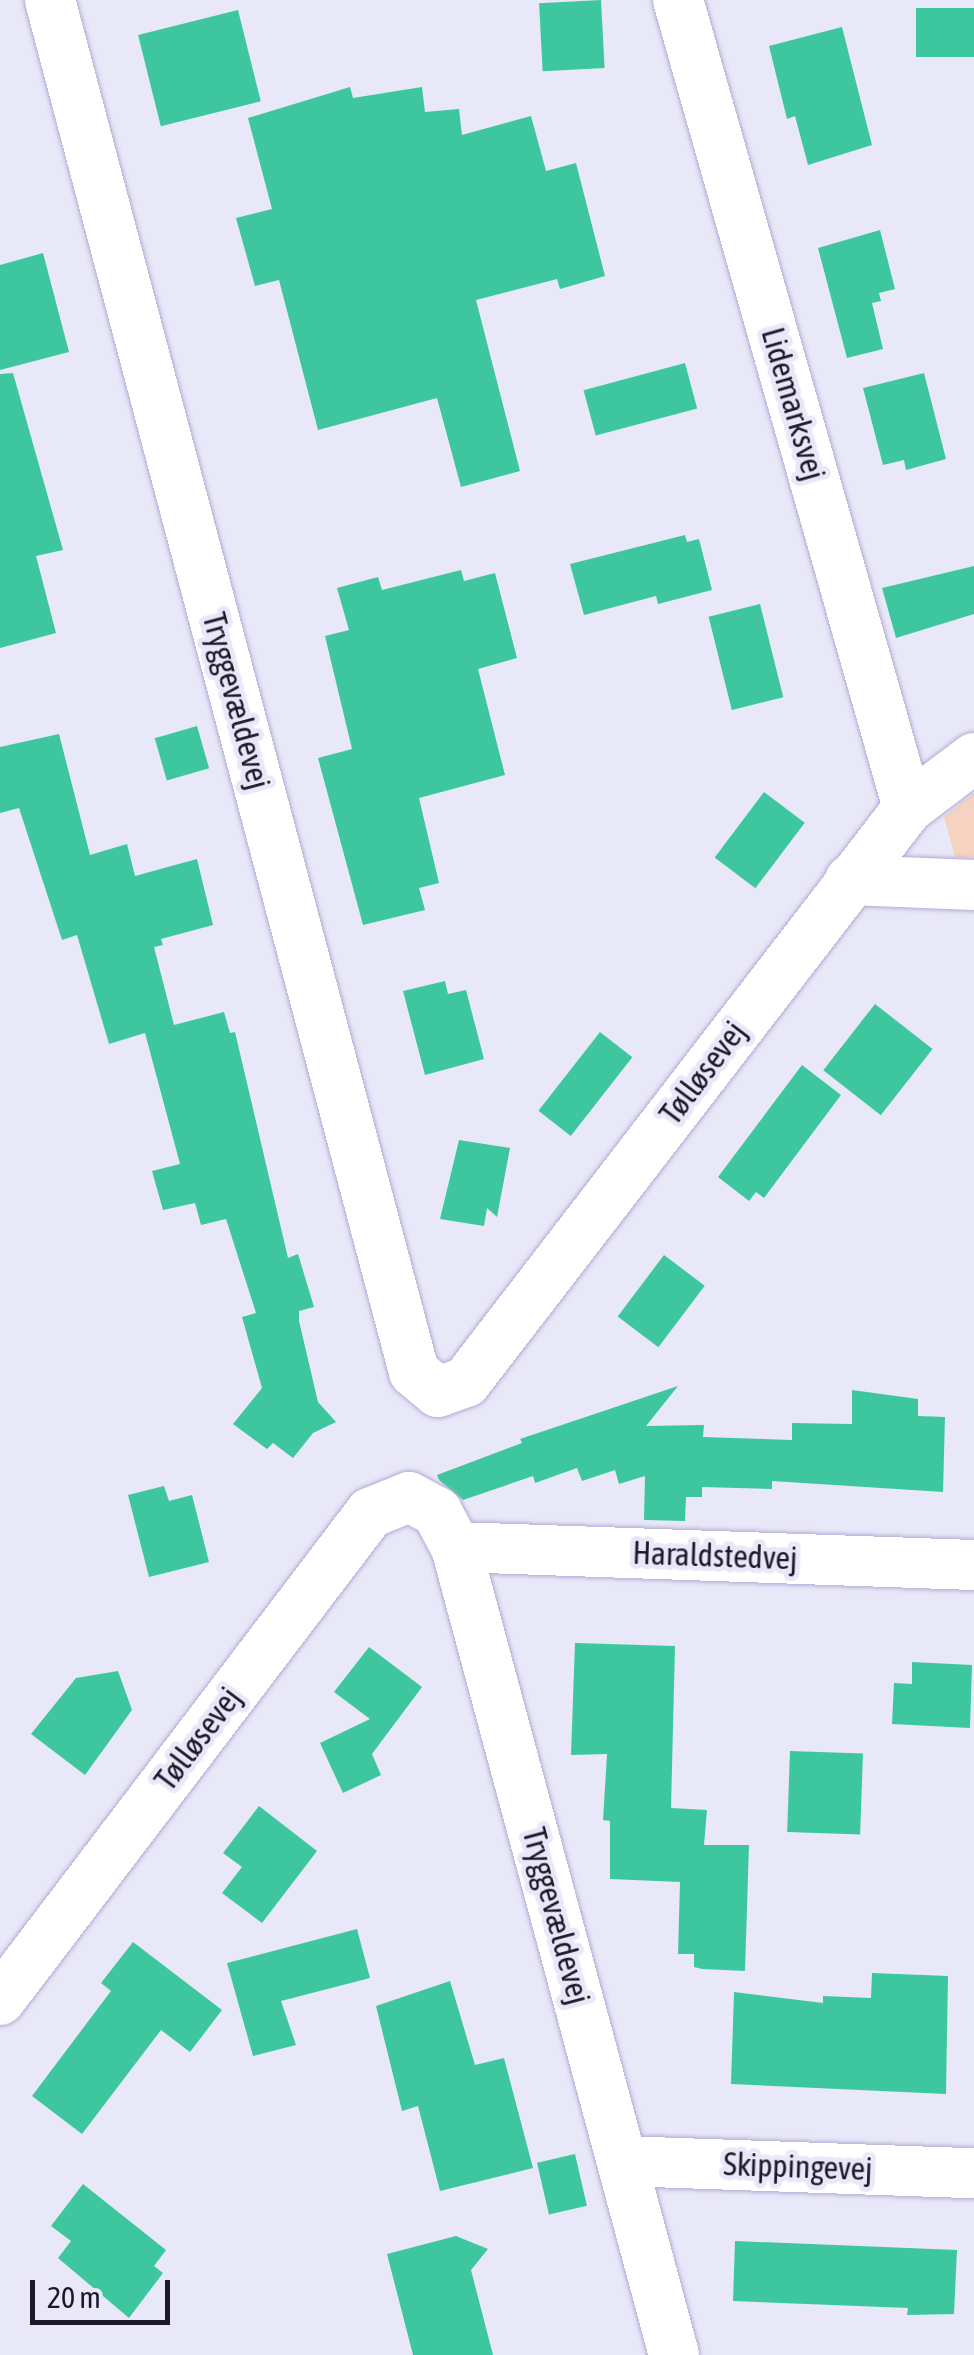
<!DOCTYPE html>
<meta charset="utf-8">
<style>
body{margin:0}
#map{position:relative;width:974px;height:2355px;overflow:hidden;background:#e9e8f9;font-family:"Asap Condensed",sans-serif}
div>[style]{position:absolute}
[style*='--x']{left:calc(var(--x)*1px);top:calc(var(--y)*1px);width:calc(var(--w)*1px);rotate:calc(var(--a)*1deg)}
.green>*{inset:0;background:#f6d3c1}
.building>*{inset:0;background:#3ec79e;transform-origin:0 0}
.roads{filter:drop-shadow(0 0 2px #b0add4) drop-shadow(0 0 2px #b0add4)}
.minor>*{height:50px;margin:-25px;padding:0 25px;transform-origin:25px;border-radius:25px;background:#fff}
span{translate:-50% -50%;white-space:nowrap;text-align:center;line-height:1.15;-webkit-text-stroke:10px #e9e8f9;paint-order:stroke}
.street-label{font-size:32px;color:#1b1928}
.scale{position:absolute;left:30px;top:2280px;width:140px;height:45px;box-sizing:border-box;border:5px solid #1b1928;border-top:0;padding-left:12px;font-size:30px;line-height:35px;white-space:nowrap;color:#1b1928;-webkit-text-stroke:8px #e9e8f9;paint-order:stroke}
</style>
<div id="map">
<div class="green">
<i style="clip-path:polygon(974px 793px,974px 857px,955px 857px,944px 817px)"></i>
</div>
<div class="building">
<i style="left:601px;top:0;width:68px;height:62px;rotate:87deg"></i>
<i style="left:916px;top:8px;width:58px;height:49px"></i>
<i style="left:238px;top:10px;width:94px;height:103px;rotate:76deg"></i>
<i style="clip-path:polygon(842px 27px,872px 145px,808px 165px,795px 116px,787px 119px,769px 46px)"></i>
<i style="clip-path:polygon(350px 87px,353px 98px,422px 87px,425px 112px,459px 109px,462px 135px,531px 116px,546px 171px,576px 163px,605px 276px,560px 289px,557px 279px,476px 300px,520px 471px,461px 487px,437px 398px,318px 430px,279px 280px,255px 286px,236px 218px,272px 209px,248px 118px)"></i>
<i style="clip-path:polygon(880px 230px,895px 289px,879px 293px,881px 301px,872px 303px,883px 349px,847px 358px,818px 248px)"></i>
<i style="clip-path:polygon(43px 253px,69px 352px,0 370px,0 265px)"></i>
<i style="left:685px;top:363px;width:47px;height:105px;rotate:75deg"></i>
<i style="clip-path:polygon(13px 373px,63px 550px,36px 556px,56px 633px,0 648px,0 374px)"></i>
<i style="clip-path:polygon(924px 373px,946px 459px,906px 470px,904px 460px,883px 465px,863px 388px)"></i>
<i style="clip-path:polygon(685px 535px,687px 542px,699px 539px,712px 590px,658px 604px,656px 596px,584px 615px,570px 564px)"></i>
<i style="clip-path:polygon(974px 566px,974px 614px,896px 638px,882px 588px)"></i>
<i style="clip-path:polygon(461px 570px,464px 581px,495px 573px,517px 658px,478px 669px,505px 775px,419px 798px,439px 883px,419px 888px,425px 910px,363px 925px,318px 758px,352px 749px,325px 636px,349px 630px,337px 588px,378px 577px,382px 590px)"></i>
<i style="left:760px;top:604px;width:96px;height:53px;rotate:76deg"></i>
<i style="left:197px;top:726px;width:44px;height:44px;rotate:74deg"></i>
<i style="clip-path:polygon(59px 734px,90px 855px,127px 844px,135px 876px,197px 859px,213px 925px,161px 939px,163px 945px,154px 947px,174px 1025px,224px 1012px,230px 1033px,235px 1032px,288px 1258px,298px 1254px,314px 1307px,299px 1311px,299px 1321px,318px 1402px,336px 1422px,313px 1433px,293px 1458px,273px 1443px,267px 1449px,233px 1424px,262px 1388px,242px 1317px,256px 1313px,226px 1219px,201px 1225px,195px 1203px,163px 1210px,152px 1171px,180px 1164px,145px 1033px,109px 1044px,77px 935px,62px 940px,19px 808px,0 813px,0 747px)"></i>
<i style="left:764px;top:792px;width:51px;height:82px;rotate:37deg"></i>
<i style="clip-path:polygon(445px 981px,448px 994px,466px 990px,484px 1059px,425px 1075px,403px 991px)"></i>
<i style="left:875px;top:1004px;width:73px;height:84px;rotate:38deg"></i>
<i style="left:600px;top:1032px;width:41px;height:100px;rotate:38deg"></i>
<i style="clip-path:polygon(802px 1065px,841px 1095px,764px 1198px,756px 1192px,749px 1201px,718px 1177px)"></i>
<i style="clip-path:polygon(459px 1140px,510px 1148px,497px 1217px,487px 1208px,484px 1226px,440px 1219px)"></i>
<i style="left:664px;top:1255px;width:51px;height:77px;rotate:37deg"></i>
<i style="clip-path:polygon(678px 1386px,646px 1426px,704px 1425px,703px 1437px,792px 1440px,792px 1423px,852px 1424px,852px 1390px,918px 1399px,918px 1416px,945px 1417px,943px 1492px,772px 1481px,772px 1489px,702px 1487px,702px 1497px,686px 1497px,685px 1521px,644px 1520px,645px 1476px,619px 1484px,615px 1470px,582px 1481px,577px 1468px,535px 1483px,533px 1476px,463px 1500px,439px 1480px,437px 1475px,522px 1443px,520px 1439px)"></i>
<i style="clip-path:polygon(164px 1486px,169px 1501px,192px 1495px,209px 1562px,149px 1577px,128px 1495px)"></i>
<i style="clip-path:polygon(575px 1643px,675px 1646px,671px 1808px,707px 1810px,704px 1845px,749px 1845px,745px 1971px,702px 1969px,694px 1967px,694px 1954px,678px 1954px,680px 1882px,610px 1879px,610px 1821px,603px 1820px,607px 1754px,571px 1755px)"></i>
<i style="clip-path:polygon(369px 1647px,422px 1687px,372px 1754px,381px 1775px,343px 1793px,320px 1743px,370px 1719px,334px 1692px)"></i>
<i style="clip-path:polygon(912px 1662px,972px 1665px,970px 1728px,892px 1724px,894px 1683px,912px 1684px)"></i>
<i style="clip-path:polygon(118px 1671px,132px 1710px,85px 1775px,31px 1734px,76px 1678px)"></i>
<i style="left:790px;top:1751px;width:73px;height:81px;rotate:2deg"></i>
<i style="clip-path:polygon(259px 1806px,317px 1851px,262px 1923px,222px 1893px,242px 1867px,223px 1853px)"></i>
<i style="clip-path:polygon(357px 1929px,370px 1978px,281px 2001px,296px 2045px,253px 2056px,227px 1963px)"></i>
<i style="clip-path:polygon(133px 1942px,222px 2010px,190px 2052px,161px 2030px,82px 2134px,32px 2096px,111px 1991px,101px 1983px)"></i>
<i style="clip-path:polygon(872px 1973px,948px 1976px,946px 2094px,731px 2084px,734px 1992px,823px 2003px,823px 1996px,871px 1998px)"></i>
<i style="clip-path:polygon(450px 1981px,475px 2065px,504px 2058px,533px 2168px,440px 2191px,418px 2106px,402px 2111px,376px 2006px)"></i>
<i style="left:575px;top:2154px;width:53px;height:39px;rotate:77deg"></i>
<i style="clip-path:polygon(83px 2184px,166px 2250px,154px 2266px,163px 2273px,129px 2318px,58px 2258px,71px 2241px,51px 2226px)"></i>
<i style="clip-path:polygon(456px 2236px,488px 2249px,471px 2270px,493px 2355px,413px 2355px,387px 2254px)"></i>
<i style="clip-path:polygon(735px 2241px,957px 2250px,954px 2314px,907px 2315px,908px 2308px,733px 2301px)"></i>
</div>
<div class="roads">
<div class="minor">
<i style="--x:50;--y:0;--w:1419;--a:75.14"></i>
<i style="--x:414;--y:1372;--w:31;--a:40"></i>
<i style="--x:438;--y:1392;--w:30;--a:-20"></i>
<i style="--x:466;--y:1382;--w:724;--a:-52.4"></i>
<i style="--x:908;--y:808;--w:83;--a:-37.1"></i>
<i style="--x:678;--y:0;--w:840;--a:74.11"></i>
<i style="--x:850;--y:880;--w:124;--a:2.3"></i>
<i style="--x:456;--y:1547;--w:518;--a:1.99"></i>
<i style="--x:0;--y:2000;--w:612;--a:-52.77"></i>
<i style="--x:370;--y:1513;--w:42;--a:-22.3"></i>
<i style="--x:409;--y:1497;--w:32;--a:28"></i>
<i style="--x:437;--y:1512;--w:40;--a:62"></i>
<i style="--x:456;--y:1547;--w:837;--a:74.9"></i>
<i style="--x:622;--y:2161;--w:352;--a:2"></i>
</div>
</div>
<div class="street-label">
<span style="left:793px;top:404px;rotate:74deg">Lidemarksvej</span>
<span style="left:236px;top:701px;rotate:75deg">Tryggevældevej</span>
<span style="left:703px;top:1073px;rotate:-53deg">Tølløsevej</span>
<span style="left:715px;top:1556px;rotate:2deg">Haraldstedvej</span>
<span style="left:198px;top:1739px;rotate:-53deg">Tølløsevej</span>
<span style="left:556px;top:1916px;rotate:75deg">Tryggevældevej</span>
<span style="left:798px;top:2167px;rotate:2deg">Skippingevej</span>
</div>
<div class="scale">20 m</div>
</div>
